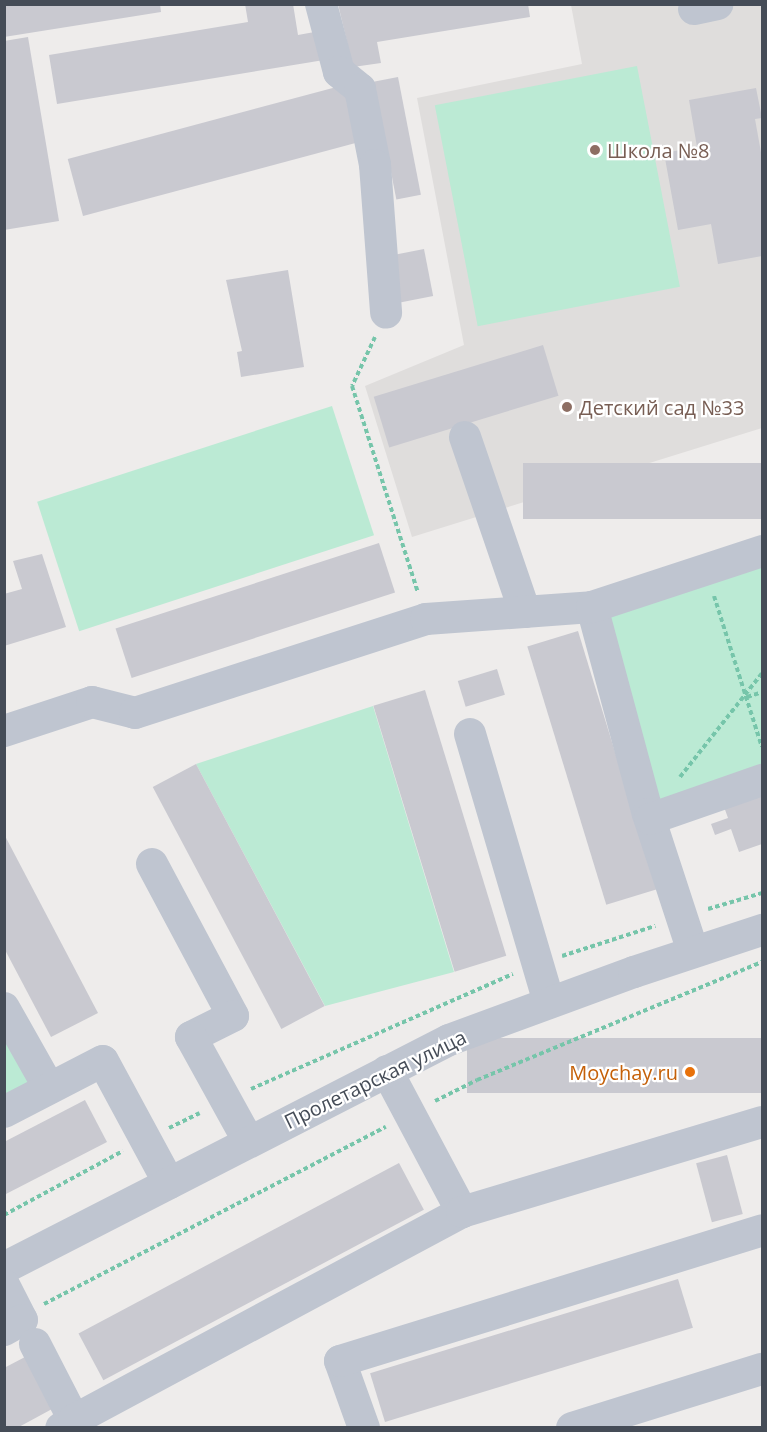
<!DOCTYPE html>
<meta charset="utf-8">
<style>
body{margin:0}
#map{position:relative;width:767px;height:1432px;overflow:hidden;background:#eeeceb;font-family:"Open Sans",sans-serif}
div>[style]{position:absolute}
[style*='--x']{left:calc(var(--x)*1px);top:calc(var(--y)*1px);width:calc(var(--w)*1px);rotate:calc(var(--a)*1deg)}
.education>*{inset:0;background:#dfdddc}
.green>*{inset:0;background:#bbead4;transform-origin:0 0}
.building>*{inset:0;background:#c9c9d0;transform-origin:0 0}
.path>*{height:4px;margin-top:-2px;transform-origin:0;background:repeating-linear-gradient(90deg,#76c5aa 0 4.5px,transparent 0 7.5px)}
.minor>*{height:32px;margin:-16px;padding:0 16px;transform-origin:16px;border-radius:16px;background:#bfc5d0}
.dots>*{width:16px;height:16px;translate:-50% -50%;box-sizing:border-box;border:3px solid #fff;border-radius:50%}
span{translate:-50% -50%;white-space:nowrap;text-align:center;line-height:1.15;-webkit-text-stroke:4.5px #fff;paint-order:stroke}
.education-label{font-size:20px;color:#785e54}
.left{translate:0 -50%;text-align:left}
.food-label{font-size:20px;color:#c56008}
.right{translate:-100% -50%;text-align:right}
.street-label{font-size:20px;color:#454c57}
.frame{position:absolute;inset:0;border:6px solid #454c57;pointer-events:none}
</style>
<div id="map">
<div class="education">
<i style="clip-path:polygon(571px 5px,762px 5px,762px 428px,412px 537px,365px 386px,464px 345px,417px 98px,582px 64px)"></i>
</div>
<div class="green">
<i style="left:637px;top:66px;width:225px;height:206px;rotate:79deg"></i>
<i style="left:332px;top:406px;width:136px;height:310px;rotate:72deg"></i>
<i style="clip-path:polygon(762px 558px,762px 774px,659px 810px,605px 610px)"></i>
<i style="clip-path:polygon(373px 706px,454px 972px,325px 1006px,196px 764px)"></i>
<i style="clip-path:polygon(4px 1021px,40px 1085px,4px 1104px)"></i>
</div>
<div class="building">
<i style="clip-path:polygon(4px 4px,160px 4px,161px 12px,4px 37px)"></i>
<i style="clip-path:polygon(245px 4px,293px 4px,298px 35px,320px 31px,324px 60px,57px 104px,49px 55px,248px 22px)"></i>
<i style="clip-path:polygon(338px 4px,528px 4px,530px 17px,377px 42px,381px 63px,353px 67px)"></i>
<i style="clip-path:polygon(28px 37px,59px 221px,4px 230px,4px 41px)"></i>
<i style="left:398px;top:77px;width:120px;height:25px;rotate:79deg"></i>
<i style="left:344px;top:85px;width:59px;height:286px;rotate:75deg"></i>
<i style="clip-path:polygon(756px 88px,762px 118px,755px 119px,762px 158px,762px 256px,718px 264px,711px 224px,678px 230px,664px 153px,697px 147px,689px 100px)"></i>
<i style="left:424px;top:249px;width:48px;height:35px;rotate:79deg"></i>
<i style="clip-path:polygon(288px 270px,304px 367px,241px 377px,237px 352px,242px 351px,226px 280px)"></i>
<i style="left:543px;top:345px;width:53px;height:177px;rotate:73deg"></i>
<i style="left:762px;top:463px;width:56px;height:239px;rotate:90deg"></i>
<i style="left:379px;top:543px;width:52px;height:277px;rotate:72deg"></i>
<i style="clip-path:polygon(42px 554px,66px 627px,4px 646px,4px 594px,22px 589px,13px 561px)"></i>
<i style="left:578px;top:631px;width:270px;height:53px;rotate:73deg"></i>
<i style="left:497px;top:669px;width:27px;height:41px;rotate:73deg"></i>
<i style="left:425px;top:690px;width:278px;height:54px;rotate:73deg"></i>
<i style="left:196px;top:764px;width:274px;height:49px;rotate:62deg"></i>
<i style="clip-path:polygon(762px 791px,762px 844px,739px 852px,731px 829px,715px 835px,711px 824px,728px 818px,723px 804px)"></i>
<i style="clip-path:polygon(4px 834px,98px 1013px,51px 1037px,4px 948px)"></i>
<i style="left:762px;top:1038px;width:55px;height:295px;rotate:90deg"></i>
<i style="clip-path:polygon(85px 1100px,107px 1142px,4px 1195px,4px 1142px)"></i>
<i style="left:727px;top:1155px;width:61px;height:32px;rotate:75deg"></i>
<i style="left:399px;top:1163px;width:53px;height:363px;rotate:62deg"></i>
<i style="left:678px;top:1279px;width:51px;height:322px;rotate:73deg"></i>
<i style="clip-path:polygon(25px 1357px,52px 1409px,17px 1428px,4px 1428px,4px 1368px)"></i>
</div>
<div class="path">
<i style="--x:375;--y:337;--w:54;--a:115.1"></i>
<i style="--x:352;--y:386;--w:217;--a:72.3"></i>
<i style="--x:714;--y:596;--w:158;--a:72.4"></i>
<i style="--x:747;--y:697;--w:16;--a:-18"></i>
<i style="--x:680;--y:777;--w:132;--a:-51.7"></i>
<i style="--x:708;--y:909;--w:56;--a:-16.5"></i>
<i style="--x:562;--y:956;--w:98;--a:-17.9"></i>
<i style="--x:251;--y:1089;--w:286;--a:-23.7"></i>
<i style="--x:435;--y:1101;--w:47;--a:-26.6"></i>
<i style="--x:477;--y:1080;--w:308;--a:-22.5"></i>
<i style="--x:169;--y:1128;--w:34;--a:-26"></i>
<i style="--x:4;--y:1215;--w:135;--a:-28.3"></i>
<i style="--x:44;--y:1304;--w:385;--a:-27.4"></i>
</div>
<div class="minor">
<i style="--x:321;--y:4;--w:70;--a:75.2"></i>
<i style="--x:339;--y:72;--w:27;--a:39"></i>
<i style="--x:360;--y:89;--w:77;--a:78.8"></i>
<i style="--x:375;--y:165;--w:148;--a:85.7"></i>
<i style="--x:694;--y:9;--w:24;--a:-12"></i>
<i style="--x:465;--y:437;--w:185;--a:71.1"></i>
<i style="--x:592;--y:607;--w:214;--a:74.9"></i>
<i style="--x:648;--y:814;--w:145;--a:71.9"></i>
<i style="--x:4;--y:731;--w:93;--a:-18.2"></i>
<i style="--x:92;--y:702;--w:44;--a:14.3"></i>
<i style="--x:135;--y:713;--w:306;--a:-17.9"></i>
<i style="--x:426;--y:619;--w:166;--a:-4.1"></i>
<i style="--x:592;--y:607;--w:179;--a:-18.2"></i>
<i style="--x:470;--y:734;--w:280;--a:73.6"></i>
<i style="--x:650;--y:819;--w:119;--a:-19.2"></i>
<i style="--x:152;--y:864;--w:172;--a:61.9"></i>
<i style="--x:233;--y:1016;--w:47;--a:153.4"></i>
<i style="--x:191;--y:1037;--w:120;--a:61.1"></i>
<i style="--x:4;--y:1008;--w:92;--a:60.6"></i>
<i style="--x:387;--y:1071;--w:160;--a:62"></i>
<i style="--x:4;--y:1112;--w:111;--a:-27.3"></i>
<i style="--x:103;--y:1061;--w:139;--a:61.6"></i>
<i style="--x:4;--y:1268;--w:500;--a:-27.13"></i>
<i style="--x:449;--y:1040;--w:197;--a:-20.2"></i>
<i style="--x:634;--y:972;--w:135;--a:-18.2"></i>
<i style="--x:4;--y:1285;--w:39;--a:63"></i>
<i style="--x:22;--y:1320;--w:21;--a:151"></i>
<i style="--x:35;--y:1344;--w:85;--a:62.8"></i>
<i style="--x:74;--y:1420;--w:15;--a:148"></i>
<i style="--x:74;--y:1420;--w:440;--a:-28.2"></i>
<i style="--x:462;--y:1212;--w:313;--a:-16.7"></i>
<i style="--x:364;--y:1428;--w:71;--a:-109.7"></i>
<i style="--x:340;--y:1361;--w:442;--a:-17.2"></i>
<i style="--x:572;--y:1428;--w:199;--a:-17.3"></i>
</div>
<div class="dots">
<i style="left:595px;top:150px;background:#8d6e63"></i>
<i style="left:567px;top:407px;background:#8d6e63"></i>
<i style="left:690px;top:1072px;background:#e8710a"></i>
</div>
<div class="education-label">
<span class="left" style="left:607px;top:150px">Школа №8</span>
<span class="left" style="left:579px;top:407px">Детский сад №33</span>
</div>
<div class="food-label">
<span class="right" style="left:678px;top:1072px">Moychay.ru</span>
</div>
<div class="street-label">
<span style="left:375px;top:1079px;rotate:-26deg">Пролетарская улица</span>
</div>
<div class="frame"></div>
</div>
